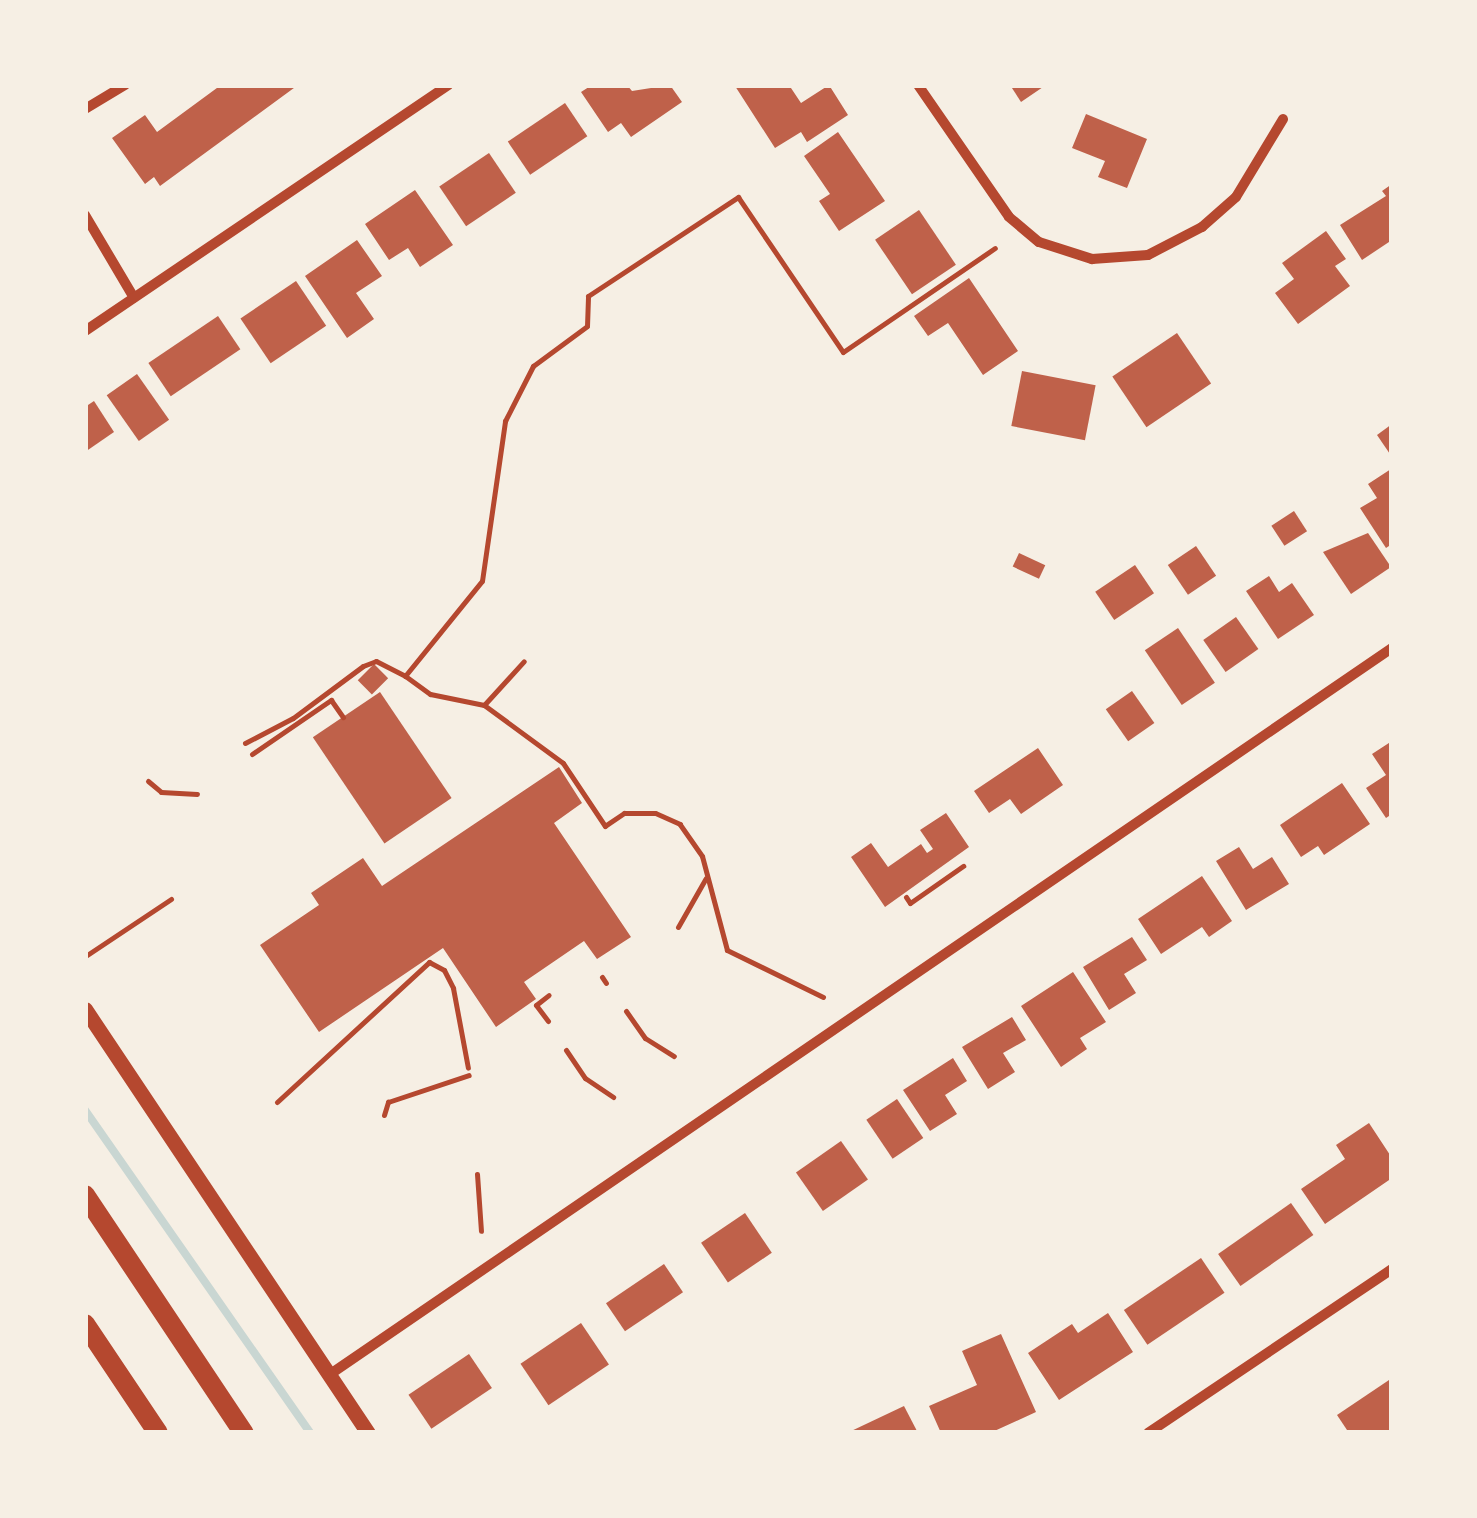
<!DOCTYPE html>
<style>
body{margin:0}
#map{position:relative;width:1477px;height:1518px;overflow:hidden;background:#f6efe4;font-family:Mulish,sans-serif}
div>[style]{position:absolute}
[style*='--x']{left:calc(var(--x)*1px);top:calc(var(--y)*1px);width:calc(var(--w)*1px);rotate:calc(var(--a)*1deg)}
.stream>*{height:8px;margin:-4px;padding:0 4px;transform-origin:4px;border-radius:4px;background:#c9d6d2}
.building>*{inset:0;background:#bf614a;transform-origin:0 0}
.path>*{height:5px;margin:-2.5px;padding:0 2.5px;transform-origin:2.5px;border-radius:2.5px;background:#b5482f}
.minor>*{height:10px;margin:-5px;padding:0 5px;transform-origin:5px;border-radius:5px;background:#b5482f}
.tertiary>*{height:15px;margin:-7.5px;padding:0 7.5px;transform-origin:7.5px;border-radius:7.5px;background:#b5482f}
.trunk>*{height:20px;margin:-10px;padding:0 10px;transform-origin:10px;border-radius:10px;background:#b5482f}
span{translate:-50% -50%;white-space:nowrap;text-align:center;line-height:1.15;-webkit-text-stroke:8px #f6efe4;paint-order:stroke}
.frame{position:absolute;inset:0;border:88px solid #f6efe4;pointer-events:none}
</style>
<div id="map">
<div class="stream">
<i style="--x:85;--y:1110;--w:394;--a:55.1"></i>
</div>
<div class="building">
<i style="clip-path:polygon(221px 85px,298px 85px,160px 186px,154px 177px,145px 184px,112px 138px,145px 115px,157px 132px)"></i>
<i style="clip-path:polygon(592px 85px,627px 85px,632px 91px,670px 85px,682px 102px,631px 137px,621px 123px,608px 132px,581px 92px)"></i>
<i style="clip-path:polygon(789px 85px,801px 103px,829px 85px,848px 115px,807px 142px,801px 132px,775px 148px,735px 86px)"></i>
<i style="clip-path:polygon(1010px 85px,1046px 85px,1021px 102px)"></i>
<i style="left:565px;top:103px;width:40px;height:69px;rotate:56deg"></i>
<i style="clip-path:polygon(1086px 114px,1147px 139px,1127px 188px,1098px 177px,1105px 161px,1072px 148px)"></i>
<i style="clip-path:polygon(838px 132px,885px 201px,839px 231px,819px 201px,830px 194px,804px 156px)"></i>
<i style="left:489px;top:153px;width:48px;height:60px;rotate:56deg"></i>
<i style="clip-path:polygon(1392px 184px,1392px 240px,1362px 260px,1340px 225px,1386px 196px,1382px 191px)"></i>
<i style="clip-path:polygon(415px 190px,453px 245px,420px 267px,408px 248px,389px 260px,365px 224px)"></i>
<i style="left:919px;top:210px;width:66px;height:53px;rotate:56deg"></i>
<i style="clip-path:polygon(1326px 231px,1346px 259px,1335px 266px,1350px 286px,1298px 324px,1275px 293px,1294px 279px,1282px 263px)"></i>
<i style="clip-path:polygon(357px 240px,382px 276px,356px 293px,374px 319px,347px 338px,305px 276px)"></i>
<i style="clip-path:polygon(969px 278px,1018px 351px,983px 375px,948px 323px,928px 336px,914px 316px)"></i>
<i style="left:296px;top:281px;width:54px;height:67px;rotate:56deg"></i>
<i style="left:218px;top:316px;width:40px;height:84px;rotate:56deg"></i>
<i style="left:1177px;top:333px;width:61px;height:78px;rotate:56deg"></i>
<i style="left:1022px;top:371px;width:75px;height:56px;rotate:11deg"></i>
<i style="left:137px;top:374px;width:56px;height:37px;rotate:55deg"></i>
<i style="clip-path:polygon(94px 401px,114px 432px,85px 452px,85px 407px)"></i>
<i style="clip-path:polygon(1392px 424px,1392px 457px,1377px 435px)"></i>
<i style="clip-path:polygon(1391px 469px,1392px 544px,1386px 548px,1360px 508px,1377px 498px,1368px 484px)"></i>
<i style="left:1294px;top:511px;width:24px;height:27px;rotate:57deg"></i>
<i style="clip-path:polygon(1368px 533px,1391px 567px,1351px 594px,1323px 552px)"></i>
<i style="left:1196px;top:546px;width:36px;height:34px;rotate:56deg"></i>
<i style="left:1019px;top:553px;width:29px;height:15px;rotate:25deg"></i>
<i style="left:1135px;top:565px;width:34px;height:48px;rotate:56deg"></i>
<i style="clip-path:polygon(1269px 576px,1279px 592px,1292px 583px,1314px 615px,1278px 639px,1246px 591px)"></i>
<i style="left:1236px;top:617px;width:39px;height:40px;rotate:55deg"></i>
<i style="left:1178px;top:628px;width:66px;height:40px;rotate:56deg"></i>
<i style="left:374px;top:664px;width:20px;height:23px;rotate:45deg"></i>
<i style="left:1132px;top:691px;width:39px;height:32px;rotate:55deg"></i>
<i style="left:380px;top:692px;width:128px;height:81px;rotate:56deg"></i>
<i style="clip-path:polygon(1392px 741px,1392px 814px,1386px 818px,1366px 788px,1386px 775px,1372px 754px)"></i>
<i style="clip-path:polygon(1038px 748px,1063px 785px,1021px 814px,1010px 799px,989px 813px,974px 791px)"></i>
<i style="clip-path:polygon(559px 767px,582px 803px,554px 823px,631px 937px,597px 959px,584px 941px,524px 982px,536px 999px,496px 1027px,443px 948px,319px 1032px,260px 945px,319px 905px,311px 893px,363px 858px,382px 886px)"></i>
<i style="clip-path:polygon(1342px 783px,1370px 824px,1324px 855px,1318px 846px,1301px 857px,1280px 825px)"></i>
<i style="clip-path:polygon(946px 813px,969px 847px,885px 907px,851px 857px,871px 843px,888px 867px,921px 844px,927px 853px,933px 849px,920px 830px)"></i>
<i style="clip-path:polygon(1239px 847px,1253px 869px,1272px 857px,1289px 884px,1246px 910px,1216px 861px)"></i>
<i style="clip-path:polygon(1202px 876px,1232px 921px,1209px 937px,1202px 927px,1161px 954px,1138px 919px)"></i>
<i style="clip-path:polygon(1132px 937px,1147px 960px,1124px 974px,1136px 993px,1109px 1010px,1083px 967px)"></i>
<i style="clip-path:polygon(1073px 972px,1106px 1022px,1080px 1038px,1087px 1049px,1061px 1067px,1021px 1006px)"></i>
<i style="clip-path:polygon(1012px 1017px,1026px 1040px,1003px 1053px,1015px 1072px,988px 1089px,962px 1047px)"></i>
<i style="clip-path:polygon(953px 1058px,967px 1081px,945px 1095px,957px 1114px,930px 1131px,903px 1090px)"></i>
<i style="left:897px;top:1099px;width:47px;height:37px;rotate:56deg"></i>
<i style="clip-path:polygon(1369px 1123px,1392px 1158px,1392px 1178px,1325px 1224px,1301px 1189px,1345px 1159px,1336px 1145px)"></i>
<i style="left:841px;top:1141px;width:47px;height:55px;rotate:55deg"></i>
<i style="left:1291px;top:1203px;width:39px;height:89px;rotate:55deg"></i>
<i style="left:745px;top:1213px;width:48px;height:53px;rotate:56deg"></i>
<i style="left:1201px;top:1258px;width:42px;height:93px;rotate:56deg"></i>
<i style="left:664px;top:1264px;width:34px;height:70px;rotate:56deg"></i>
<i style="clip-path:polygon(1108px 1313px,1133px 1352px,1059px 1400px,1028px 1353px,1072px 1324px,1078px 1333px)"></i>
<i style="left:581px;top:1323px;width:50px;height:73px;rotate:56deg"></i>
<i style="clip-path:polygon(1001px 1334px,1036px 1412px,990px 1433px,941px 1433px,929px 1406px,977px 1385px,962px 1351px)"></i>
<i style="left:469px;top:1354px;width:41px;height:73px;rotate:56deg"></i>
<i style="clip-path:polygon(1392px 1378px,1392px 1433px,1349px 1433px,1337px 1415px)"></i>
<i style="clip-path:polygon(904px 1406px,918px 1433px,847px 1433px)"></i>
</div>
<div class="path">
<i style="--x:484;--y:705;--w:59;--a:-47.7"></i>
<i style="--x:245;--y:743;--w:54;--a:-27.5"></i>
<i style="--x:293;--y:718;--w:87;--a:-36.6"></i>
<i style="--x:363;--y:666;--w:14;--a:-21"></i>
<i style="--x:376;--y:661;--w:33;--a:27"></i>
<i style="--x:252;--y:754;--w:96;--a:-34.4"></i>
<i style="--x:331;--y:700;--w:21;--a:55"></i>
<i style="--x:148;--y:781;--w:17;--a:40"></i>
<i style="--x:161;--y:792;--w:36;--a:3"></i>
<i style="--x:906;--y:897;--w:7;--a:56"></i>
<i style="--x:910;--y:903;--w:65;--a:-34.9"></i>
<i style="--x:678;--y:927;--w:56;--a:-60.3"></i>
<i style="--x:87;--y:955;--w:101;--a:-33.7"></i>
<i style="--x:602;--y:977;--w:7;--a:56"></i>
<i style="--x:823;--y:997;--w:107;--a:-153.9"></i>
<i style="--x:727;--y:950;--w:97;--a:-104.9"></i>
<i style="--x:702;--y:856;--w:39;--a:-125"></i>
<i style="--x:680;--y:824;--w:27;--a:-156"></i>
<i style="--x:655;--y:813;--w:31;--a:180"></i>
<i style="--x:624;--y:813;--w:23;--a:146"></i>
<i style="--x:605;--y:826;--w:76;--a:-123.7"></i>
<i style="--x:563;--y:763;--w:98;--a:-143.7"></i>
<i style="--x:484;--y:705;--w:55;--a:-168.5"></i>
<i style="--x:430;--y:694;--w:31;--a:-144"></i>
<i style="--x:405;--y:676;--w:122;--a:-51"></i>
<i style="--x:482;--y:581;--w:162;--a:-81.8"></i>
<i style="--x:505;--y:421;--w:62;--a:-63"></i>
<i style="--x:533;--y:366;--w:67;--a:-36.5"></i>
<i style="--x:587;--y:326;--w:30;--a:-88"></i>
<i style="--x:588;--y:296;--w:180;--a:-33.4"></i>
<i style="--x:738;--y:197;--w:187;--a:55.9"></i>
<i style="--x:843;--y:352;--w:184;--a:-34.4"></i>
<i style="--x:626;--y:1011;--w:33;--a:55"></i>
<i style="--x:645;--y:1038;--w:34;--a:32"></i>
<i style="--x:548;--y:1021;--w:20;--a:-127"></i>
<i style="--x:536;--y:1005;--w:16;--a:-38"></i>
<i style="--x:566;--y:1050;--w:34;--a:56"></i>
<i style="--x:585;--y:1078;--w:34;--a:34"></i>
<i style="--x:277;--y:1102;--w:207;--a:-42.6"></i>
<i style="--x:429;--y:962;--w:17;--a:28"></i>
<i style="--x:444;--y:970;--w:20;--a:63"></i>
<i style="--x:453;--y:988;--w:81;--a:79.4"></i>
<i style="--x:384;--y:1115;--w:14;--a:-73"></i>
<i style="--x:388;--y:1102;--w:85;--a:-18.4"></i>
<i style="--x:477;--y:1174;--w:57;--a:86"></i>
</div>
<div class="minor">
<i style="--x:918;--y:85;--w:160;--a:55.4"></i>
<i style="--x:1009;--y:217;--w:39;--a:40"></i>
<i style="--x:1039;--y:242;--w:56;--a:17.8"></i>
<i style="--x:1092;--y:259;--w:56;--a:-4.1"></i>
<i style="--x:1148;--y:255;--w:61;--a:-27.4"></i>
<i style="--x:1202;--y:227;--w:45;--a:-41.4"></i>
<i style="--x:1236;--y:197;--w:91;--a:-58.9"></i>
<i style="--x:85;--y:109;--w:47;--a:-31"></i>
<i style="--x:85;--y:215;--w:96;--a:59.4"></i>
<i style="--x:85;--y:331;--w:439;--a:-34.1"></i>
<i style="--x:329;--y:1375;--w:1288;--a:-34.37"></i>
<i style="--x:1148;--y:1433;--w:294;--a:-33.9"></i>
</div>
<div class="tertiary">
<i style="--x:85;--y:1009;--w:510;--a:56.28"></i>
</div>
<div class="trunk">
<i style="--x:85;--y:1195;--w:286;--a:56.3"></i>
<i style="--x:85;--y:1324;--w:131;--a:56.2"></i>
</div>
<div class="frame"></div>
</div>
